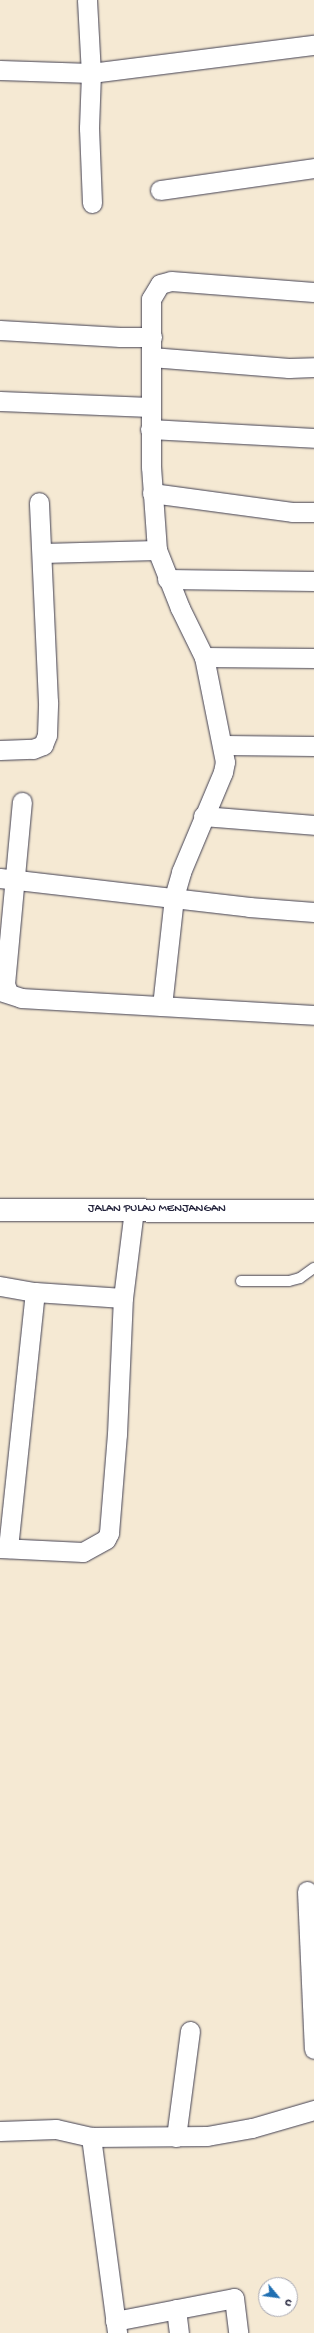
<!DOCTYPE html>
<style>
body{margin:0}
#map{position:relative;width:314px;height:2333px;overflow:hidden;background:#f5e9d3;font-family:"Gochi Hand",sans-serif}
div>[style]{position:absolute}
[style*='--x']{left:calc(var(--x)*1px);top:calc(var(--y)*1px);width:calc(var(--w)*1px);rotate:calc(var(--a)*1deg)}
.roads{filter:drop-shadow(0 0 1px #424052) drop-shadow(0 0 1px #424052)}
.lane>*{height:10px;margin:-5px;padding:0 5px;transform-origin:5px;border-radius:5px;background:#fff}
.street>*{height:19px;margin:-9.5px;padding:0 9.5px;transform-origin:9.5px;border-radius:9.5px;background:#fff}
.secondary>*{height:22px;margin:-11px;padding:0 11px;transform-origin:11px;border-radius:11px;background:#fff}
span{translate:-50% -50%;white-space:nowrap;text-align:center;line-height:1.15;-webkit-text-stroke:3.5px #fff;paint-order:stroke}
.street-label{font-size:12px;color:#22223b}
.north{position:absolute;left:258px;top:2277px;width:40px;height:40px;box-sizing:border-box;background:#fff;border:1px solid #a7a7b1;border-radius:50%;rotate:119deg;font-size:11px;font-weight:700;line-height:16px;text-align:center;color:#22223b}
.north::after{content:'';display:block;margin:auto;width:14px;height:18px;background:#1f6fb2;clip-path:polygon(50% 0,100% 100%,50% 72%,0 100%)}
</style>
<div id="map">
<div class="roads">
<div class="lane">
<i style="--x:241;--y:1281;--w:48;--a:0"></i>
<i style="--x:289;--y:1281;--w:11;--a:-15"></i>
<i style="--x:300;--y:1278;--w:17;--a:-36"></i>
</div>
<div class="street">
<i style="--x:87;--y:0;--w:73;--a:86.9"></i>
<i style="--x:91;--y:73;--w:55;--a:92.1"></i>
<i style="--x:89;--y:128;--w:75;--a:87.7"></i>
<i style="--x:0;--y:70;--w:91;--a:1.9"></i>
<i style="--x:91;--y:73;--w:225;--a:-7.2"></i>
<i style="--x:160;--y:190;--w:156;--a:-8.1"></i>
<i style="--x:0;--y:330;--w:120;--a:3.3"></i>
<i style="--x:120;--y:337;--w:32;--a:0"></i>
<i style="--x:151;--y:357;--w:138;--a:4.6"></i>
<i style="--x:289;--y:368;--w:25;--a:-2"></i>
<i style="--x:0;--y:401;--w:150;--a:2.3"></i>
<i style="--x:150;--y:429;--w:164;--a:3.1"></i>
<i style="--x:152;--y:493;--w:141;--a:7.7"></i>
<i style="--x:292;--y:512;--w:22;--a:0"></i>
<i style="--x:42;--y:553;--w:115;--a:-1.5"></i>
<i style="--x:167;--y:579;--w:147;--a:0.8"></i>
<i style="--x:204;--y:657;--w:110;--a:0.5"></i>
<i style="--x:224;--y:745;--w:90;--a:0.6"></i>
<i style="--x:0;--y:750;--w:33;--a:-2"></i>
<i style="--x:33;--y:749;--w:11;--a:-22"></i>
<i style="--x:43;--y:745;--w:11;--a:-68"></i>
<i style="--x:47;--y:735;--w:33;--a:-88"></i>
<i style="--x:48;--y:702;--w:200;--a:-92.6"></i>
<i style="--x:203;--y:816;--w:111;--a:4.6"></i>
<i style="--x:0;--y:878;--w:251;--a:6.6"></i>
<i style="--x:249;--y:907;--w:65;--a:4.4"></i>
<i style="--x:0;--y:991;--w:22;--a:18"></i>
<i style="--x:21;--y:998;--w:293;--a:3.3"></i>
<i style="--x:8;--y:992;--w:9;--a:-111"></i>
<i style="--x:5;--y:984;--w:183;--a:-84.7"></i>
<i style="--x:162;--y:1006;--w:110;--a:-83.7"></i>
<i style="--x:174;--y:897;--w:26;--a:-74"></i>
<i style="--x:181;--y:872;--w:108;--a:-67.2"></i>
<i style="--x:223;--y:772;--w:10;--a:-79"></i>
<i style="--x:225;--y:762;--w:107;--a:-101.3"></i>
<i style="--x:204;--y:657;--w:55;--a:-116.1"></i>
<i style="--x:180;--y:608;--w:62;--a:-111.6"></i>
<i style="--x:157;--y:550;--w:83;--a:-94.1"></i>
<i style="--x:151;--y:467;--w:168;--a:-90"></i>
<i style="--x:151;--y:299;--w:17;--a:-59"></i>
<i style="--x:160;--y:284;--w:11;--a:-15"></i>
<i style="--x:171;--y:281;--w:143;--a:4.4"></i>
<i style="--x:0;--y:1286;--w:36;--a:10"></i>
<i style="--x:35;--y:1292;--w:88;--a:3.9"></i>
<i style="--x:0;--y:1548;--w:83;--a:2.8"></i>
<i style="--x:83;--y:1552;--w:26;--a:-29"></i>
<i style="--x:106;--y:1539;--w:7;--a:-63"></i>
<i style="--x:109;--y:1533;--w:99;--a:-85.4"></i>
<i style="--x:117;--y:1434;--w:136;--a:-87.5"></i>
<i style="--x:123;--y:1298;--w:89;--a:-82.9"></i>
<i style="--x:8;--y:1548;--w:257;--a:-84"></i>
<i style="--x:307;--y:1891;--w:158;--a:87.5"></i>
<i style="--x:0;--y:2131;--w:56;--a:-2"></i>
<i style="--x:56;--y:2129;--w:36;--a:13"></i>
<i style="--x:91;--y:2137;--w:116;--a:-0.5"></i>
<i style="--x:207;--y:2136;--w:46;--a:-10.1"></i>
<i style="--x:252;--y:2128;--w:65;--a:-16.2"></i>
<i style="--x:91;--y:2137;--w:198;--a:82.4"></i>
<i style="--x:176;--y:2137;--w:107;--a:-82.5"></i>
<i style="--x:176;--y:2309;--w:24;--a:83"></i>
<i style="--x:115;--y:2321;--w:121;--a:-10.9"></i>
<i style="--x:234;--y:2298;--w:35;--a:83"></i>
</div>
<div class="secondary">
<i style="--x:0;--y:1210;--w:314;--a:0.2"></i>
</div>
</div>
<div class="street-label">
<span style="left:157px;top:1210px">JALAN PULAU MENJANGAN</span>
</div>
<div class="north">U</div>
</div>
